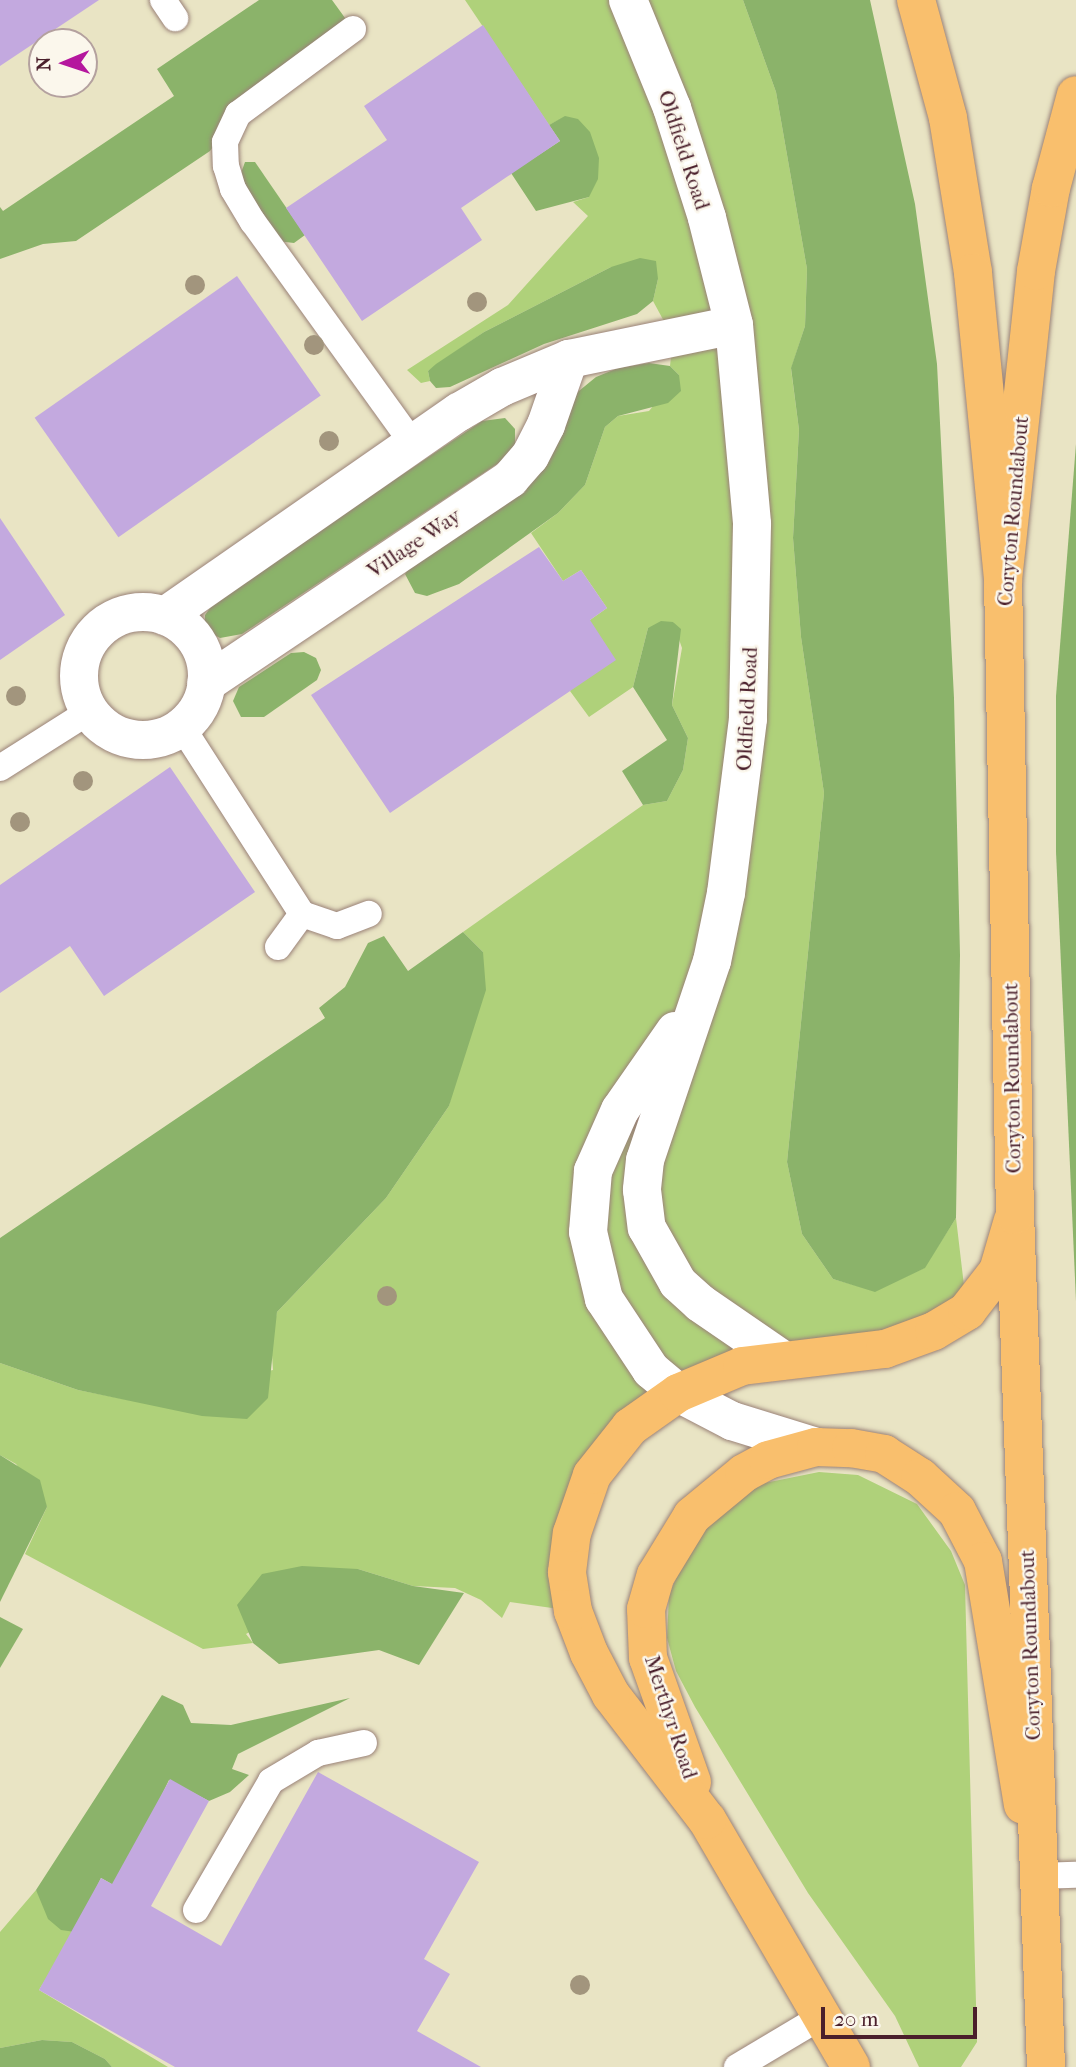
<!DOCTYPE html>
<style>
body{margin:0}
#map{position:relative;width:1076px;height:2067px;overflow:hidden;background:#e9e4c4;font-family:"IM FELL French Canon",serif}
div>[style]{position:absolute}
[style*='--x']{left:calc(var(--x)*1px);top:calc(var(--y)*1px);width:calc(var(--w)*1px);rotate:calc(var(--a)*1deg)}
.green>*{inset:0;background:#afd17a}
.forest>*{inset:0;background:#8bb36a}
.building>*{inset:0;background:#c3a9df;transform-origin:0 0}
.roads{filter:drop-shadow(0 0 2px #9a8278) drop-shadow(0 0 2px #9a8278)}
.service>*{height:26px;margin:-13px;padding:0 13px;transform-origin:13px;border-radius:13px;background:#fff}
.minor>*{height:38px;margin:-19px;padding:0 19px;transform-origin:19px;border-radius:19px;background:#fff}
.minor>.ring{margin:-19px;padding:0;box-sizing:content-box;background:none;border:38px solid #fff;border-radius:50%}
.primary>*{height:38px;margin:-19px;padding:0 19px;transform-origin:19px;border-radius:19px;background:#f9bf6d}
.trunk>*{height:38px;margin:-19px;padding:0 19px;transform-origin:19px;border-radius:19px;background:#f9bf6d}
.motorway>*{height:38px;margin:-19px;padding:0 19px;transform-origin:19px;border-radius:19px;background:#f9bf6d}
.trees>*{width:20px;height:20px;margin:-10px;border-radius:50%;background:#a2957d}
span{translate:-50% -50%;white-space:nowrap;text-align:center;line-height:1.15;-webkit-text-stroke:5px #fbf7ec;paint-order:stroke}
.street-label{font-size:21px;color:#4a1f2b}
.north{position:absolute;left:28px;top:28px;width:70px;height:70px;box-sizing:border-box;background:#fbf7ec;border:2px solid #b4a19f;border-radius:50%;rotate:268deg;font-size:19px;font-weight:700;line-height:28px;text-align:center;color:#4a1f2b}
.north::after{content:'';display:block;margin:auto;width:24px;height:32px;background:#b5179e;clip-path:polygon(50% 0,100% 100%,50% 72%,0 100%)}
.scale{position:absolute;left:821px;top:2007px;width:156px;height:32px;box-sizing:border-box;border:4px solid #4a1f2b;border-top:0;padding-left:9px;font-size:21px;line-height:24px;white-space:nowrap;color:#4a1f2b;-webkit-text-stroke:5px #fbf7ec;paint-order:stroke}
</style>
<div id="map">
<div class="green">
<i style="clip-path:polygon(465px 0,743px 0,776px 92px,807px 269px,805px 326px,791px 369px,799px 430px,793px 538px,801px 637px,824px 793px,787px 1162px,802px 1234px,833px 1279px,875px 1291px,924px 1268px,956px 1218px,967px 1311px,783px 1360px,610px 1449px,573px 1611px,510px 1602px,502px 1618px,481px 1600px,455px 1588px,413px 1586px,358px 1569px,246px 1634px,253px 1643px,203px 1649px,25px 1554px,47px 1507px,16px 1464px,0 1455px,0 1363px,78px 1390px,134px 1401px,273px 1370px,271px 1340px,277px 1312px,386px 1198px,449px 1106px,483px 952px,463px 932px,643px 805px,667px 801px,683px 770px,688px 738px,672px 705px,682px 648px,673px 622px,648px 628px,633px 687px,589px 717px,570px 691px,590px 620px,607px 608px,581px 570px,563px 581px,531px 533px,558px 513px,585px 485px,605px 427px,618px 416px,649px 411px,679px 375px,670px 366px,673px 338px,653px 301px,658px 279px,611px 267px,484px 332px,428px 371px,430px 381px,421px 383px,407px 370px,508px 305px,588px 216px,573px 202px,589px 197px,565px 117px,549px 125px)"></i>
<i style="clip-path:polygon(819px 1472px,858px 1475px,917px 1504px,951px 1551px,965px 1585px,977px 2042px,961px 2067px,919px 2067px,895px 2016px,808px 1893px,695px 1707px,676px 1671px,667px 1638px,669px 1595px,697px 1529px,754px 1485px)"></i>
<i style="clip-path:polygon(36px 1890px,75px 1932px,39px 1990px,168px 2067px,112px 2067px,105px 2059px,72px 2042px,42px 2040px,0 2048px,0 1932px)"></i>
</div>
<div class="forest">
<i style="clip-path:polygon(259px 0,332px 0,353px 29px,238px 114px,210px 151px,76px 241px,43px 244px,0 259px,0 207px,3px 211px,174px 96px,157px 69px)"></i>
<i style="clip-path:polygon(743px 0,870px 0,915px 204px,937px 364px,954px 698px,960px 955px,956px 1218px,925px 1268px,875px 1292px,833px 1279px,802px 1234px,787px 1162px,824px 793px,801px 637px,793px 538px,799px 430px,791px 368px,805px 326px,807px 269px,776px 92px)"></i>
<i style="clip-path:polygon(565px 116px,578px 119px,590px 132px,599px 158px,598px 179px,589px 197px,536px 211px,511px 173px,560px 141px,549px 125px)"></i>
<i style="clip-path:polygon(245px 162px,255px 162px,305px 235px,294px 243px,277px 241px,246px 198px,241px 173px)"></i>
<i style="clip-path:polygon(640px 258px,656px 261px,658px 279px,653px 301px,637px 314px,544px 344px,450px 387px,436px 388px,430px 381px,428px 371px,436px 364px,484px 332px,611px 267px)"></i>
<i style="clip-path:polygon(649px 363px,670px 366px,679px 375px,681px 391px,668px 403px,618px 416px,605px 427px,585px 485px,558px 513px,459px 584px,427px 596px,415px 593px,405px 574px,413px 562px,574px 395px,596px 377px,618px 368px)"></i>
<i style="clip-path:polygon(505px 418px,515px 429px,515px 444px,503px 460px,242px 634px,220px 638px,205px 630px,205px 615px,216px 600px,482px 421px)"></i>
<i style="clip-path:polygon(1076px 444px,1076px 1301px,1056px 852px,1056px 696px)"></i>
<i style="clip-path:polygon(661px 621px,673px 622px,681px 629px,672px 705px,688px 738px,683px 770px,667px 801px,643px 805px,622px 771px,667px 740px,633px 687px,648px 628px)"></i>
<i style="clip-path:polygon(304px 652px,316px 658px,321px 670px,317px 680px,264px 717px,241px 717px,233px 701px,239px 687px,291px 653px)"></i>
<i style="clip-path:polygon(463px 932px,483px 952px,486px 990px,449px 1106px,386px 1198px,277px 1312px,268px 1398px,247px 1419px,202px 1416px,78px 1390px,0 1363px,0 1238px,325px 1018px,319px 1008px,345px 987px,368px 943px,384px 936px,408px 971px)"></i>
<i style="clip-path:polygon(0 1455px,40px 1480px,47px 1507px,0 1602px)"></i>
<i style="clip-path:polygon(302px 1566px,358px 1569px,413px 1586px,464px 1593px,419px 1665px,379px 1650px,279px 1664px,253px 1643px,237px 1605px,262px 1574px)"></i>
<i style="clip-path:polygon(0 1617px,23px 1629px,0 1668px)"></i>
<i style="clip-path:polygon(162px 1695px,183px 1705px,191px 1723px,231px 1725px,350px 1698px,238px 1754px,232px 1769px,249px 1775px,230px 1792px,209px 1801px,169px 1780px,117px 1887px,101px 1878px,75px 1932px,61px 1930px,48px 1919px,36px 1890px)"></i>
<i style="clip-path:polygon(42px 2040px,72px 2042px,105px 2059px,112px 2067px,0 2067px,0 2048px)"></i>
</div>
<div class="building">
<i style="clip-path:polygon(0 0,99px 0,0 66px)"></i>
<i style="clip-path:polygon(483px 25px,560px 141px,461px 208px,482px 240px,362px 321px,286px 208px,387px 140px,364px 106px)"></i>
<i style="left:237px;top:276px;width:146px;height:247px;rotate:55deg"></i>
<i style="clip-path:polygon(0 518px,65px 615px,0 660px)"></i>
<i style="clip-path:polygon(539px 547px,563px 581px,581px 570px,607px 608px,590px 620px,616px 660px,390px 813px,311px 695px)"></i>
<i style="clip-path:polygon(170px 767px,255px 892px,104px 996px,70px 946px,0 993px,0 885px)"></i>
<i style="clip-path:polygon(318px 1772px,479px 1862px,424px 1959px,450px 1974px,417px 2031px,481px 2067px,175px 2067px,39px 1990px,101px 1878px,112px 1884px,170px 1779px,209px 1801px,151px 1906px,221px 1946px)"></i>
</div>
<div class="roads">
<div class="service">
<i style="--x:163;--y:0;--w:22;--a:56"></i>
<i style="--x:353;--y:29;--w:143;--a:143.5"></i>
<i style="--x:238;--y:114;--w:31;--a:115"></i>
<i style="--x:225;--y:142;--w:24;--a:88"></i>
<i style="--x:226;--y:166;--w:24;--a:73"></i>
<i style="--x:233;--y:189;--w:39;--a:59"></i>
<i style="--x:253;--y:222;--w:275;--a:54.2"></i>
<i style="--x:182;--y:727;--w:222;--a:57.3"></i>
<i style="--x:302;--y:914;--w:37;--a:19"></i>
<i style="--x:337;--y:926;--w:34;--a:-21"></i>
<i style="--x:0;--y:768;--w:107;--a:-32.3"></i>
<i style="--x:278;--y:947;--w:41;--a:-54"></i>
<i style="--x:1038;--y:1876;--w:38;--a:-2"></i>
<i style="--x:196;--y:1910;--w:149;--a:-59.8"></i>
<i style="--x:271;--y:1781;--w:55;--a:-30.8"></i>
<i style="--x:318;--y:1753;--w:47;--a:-12.3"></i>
<i style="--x:737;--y:2067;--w:98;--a:-30.8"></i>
</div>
<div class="minor">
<i style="--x:628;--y:0;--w:117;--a:67.8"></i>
<i style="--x:672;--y:108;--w:115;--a:72.3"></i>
<i style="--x:707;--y:218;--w:110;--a:75.8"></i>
<i style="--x:734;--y:325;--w:200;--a:84.8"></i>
<i style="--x:752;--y:524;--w:195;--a:91.2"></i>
<i style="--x:748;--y:719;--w:175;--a:97.2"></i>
<i style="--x:726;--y:893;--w:69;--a:101.6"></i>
<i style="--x:712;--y:961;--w:210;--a:108.6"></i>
<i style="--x:645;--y:1160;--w:30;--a:96"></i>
<i style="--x:642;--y:1190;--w:38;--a:83"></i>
<i style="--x:647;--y:1228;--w:63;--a:60.6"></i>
<i style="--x:678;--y:1283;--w:30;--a:42"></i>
<i style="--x:700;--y:1303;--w:101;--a:34.5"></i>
<i style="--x:569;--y:359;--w:168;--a:-11.6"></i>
<i class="ring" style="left:79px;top:612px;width:90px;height:90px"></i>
<i style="--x:165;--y:616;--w:358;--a:-34.8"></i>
<i style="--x:459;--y:412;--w:50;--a:-30.2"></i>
<i style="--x:502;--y:387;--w:73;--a:-22.7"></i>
<i style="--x:569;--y:359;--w:70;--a:109.2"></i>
<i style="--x:546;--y:425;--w:35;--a:117"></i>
<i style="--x:530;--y:456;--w:30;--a:131"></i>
<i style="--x:510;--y:479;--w:366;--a:146.1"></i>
<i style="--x:675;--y:1031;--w:96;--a:124.8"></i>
<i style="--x:620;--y:1110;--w:67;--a:113.9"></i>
<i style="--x:593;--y:1171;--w:61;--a:94.7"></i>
<i style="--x:588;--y:1232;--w:69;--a:76.6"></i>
<i style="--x:604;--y:1299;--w:85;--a:56.5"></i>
<i style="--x:651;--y:1370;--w:35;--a:40"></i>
<i style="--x:678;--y:1393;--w:61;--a:27.4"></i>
<i style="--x:732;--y:1421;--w:88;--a:17.2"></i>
</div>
<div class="primary">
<i style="--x:692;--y:1782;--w:132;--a:-109.5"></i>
<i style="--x:648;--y:1658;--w:49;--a:-92.3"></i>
<i style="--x:646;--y:1609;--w:35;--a:-74"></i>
<i style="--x:656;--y:1575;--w:69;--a:-58.6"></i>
<i style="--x:692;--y:1516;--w:67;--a:-39.6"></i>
<i style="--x:744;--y:1473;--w:27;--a:-28"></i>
<i style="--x:768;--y:1460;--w:50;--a:-15.2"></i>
<i style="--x:816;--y:1447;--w:35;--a:2"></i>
<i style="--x:851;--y:1448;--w:34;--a:10"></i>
<i style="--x:884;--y:1454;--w:43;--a:32.6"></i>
<i style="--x:920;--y:1477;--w:50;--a:42.6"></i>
<i style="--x:957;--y:1511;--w:56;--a:62.5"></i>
<i style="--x:983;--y:1561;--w:247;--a:80.7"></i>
<i style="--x:851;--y:2067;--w:286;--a:-120.2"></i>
<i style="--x:707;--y:1820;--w:158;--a:-127.5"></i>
<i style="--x:611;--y:1695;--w:47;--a:-117.6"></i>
<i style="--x:589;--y:1653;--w:45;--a:-110.9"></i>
<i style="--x:573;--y:1611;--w:39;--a:-99"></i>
<i style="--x:567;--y:1572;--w:39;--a:-83"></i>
<i style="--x:572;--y:1533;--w:61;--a:-71"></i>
<i style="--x:592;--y:1475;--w:61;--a:-51.6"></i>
<i style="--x:630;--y:1427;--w:59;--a:-35.3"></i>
<i style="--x:678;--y:1393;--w:69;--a:-22.9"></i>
<i style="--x:742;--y:1366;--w:144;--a:-6.8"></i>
<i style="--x:885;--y:1349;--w:52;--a:-20.2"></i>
<i style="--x:934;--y:1331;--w:39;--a:-31"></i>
<i style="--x:967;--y:1311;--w:51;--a:-52.2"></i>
<i style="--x:998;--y:1271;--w:53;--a:-73.6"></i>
</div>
<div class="trunk">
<i style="--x:1046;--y:2067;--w:853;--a:-92.08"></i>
<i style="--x:1015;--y:1215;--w:635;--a:-91.08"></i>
<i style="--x:1003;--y:580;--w:311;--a:-83.9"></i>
<i style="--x:1036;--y:271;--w:84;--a:-79.8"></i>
<i style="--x:1051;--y:188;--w:96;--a:-75"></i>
</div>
<div class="motorway">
<i style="--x:916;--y:0;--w:122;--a:74.8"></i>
<i style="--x:948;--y:118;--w:157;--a:80.8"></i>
<i style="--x:973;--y:273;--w:308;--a:84.4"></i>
</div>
</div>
<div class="trees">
<i style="left:195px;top:285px"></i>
<i style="left:477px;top:302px"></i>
<i style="left:314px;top:345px"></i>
<i style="left:329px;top:441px"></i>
<i style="left:16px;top:696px"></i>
<i style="left:83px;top:781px"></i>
<i style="left:20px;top:822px"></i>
<i style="left:387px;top:1296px"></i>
<i style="left:580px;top:1985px"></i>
</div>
<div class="street-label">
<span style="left:684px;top:150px;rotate:72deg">Oldfield Road</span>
<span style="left:1013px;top:511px;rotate:-85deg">Coryton Roundabout</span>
<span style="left:414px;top:543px;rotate:-34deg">Village Way</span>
<span style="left:747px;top:709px;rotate:-87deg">Oldfield Road</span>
<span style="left:1012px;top:1078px;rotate:-91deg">Coryton Roundabout</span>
<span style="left:1030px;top:1645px;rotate:-92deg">Coryton Roundabout</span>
<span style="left:671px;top:1717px;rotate:72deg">Merthyr Road</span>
</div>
<div class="north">N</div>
<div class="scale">20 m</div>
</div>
